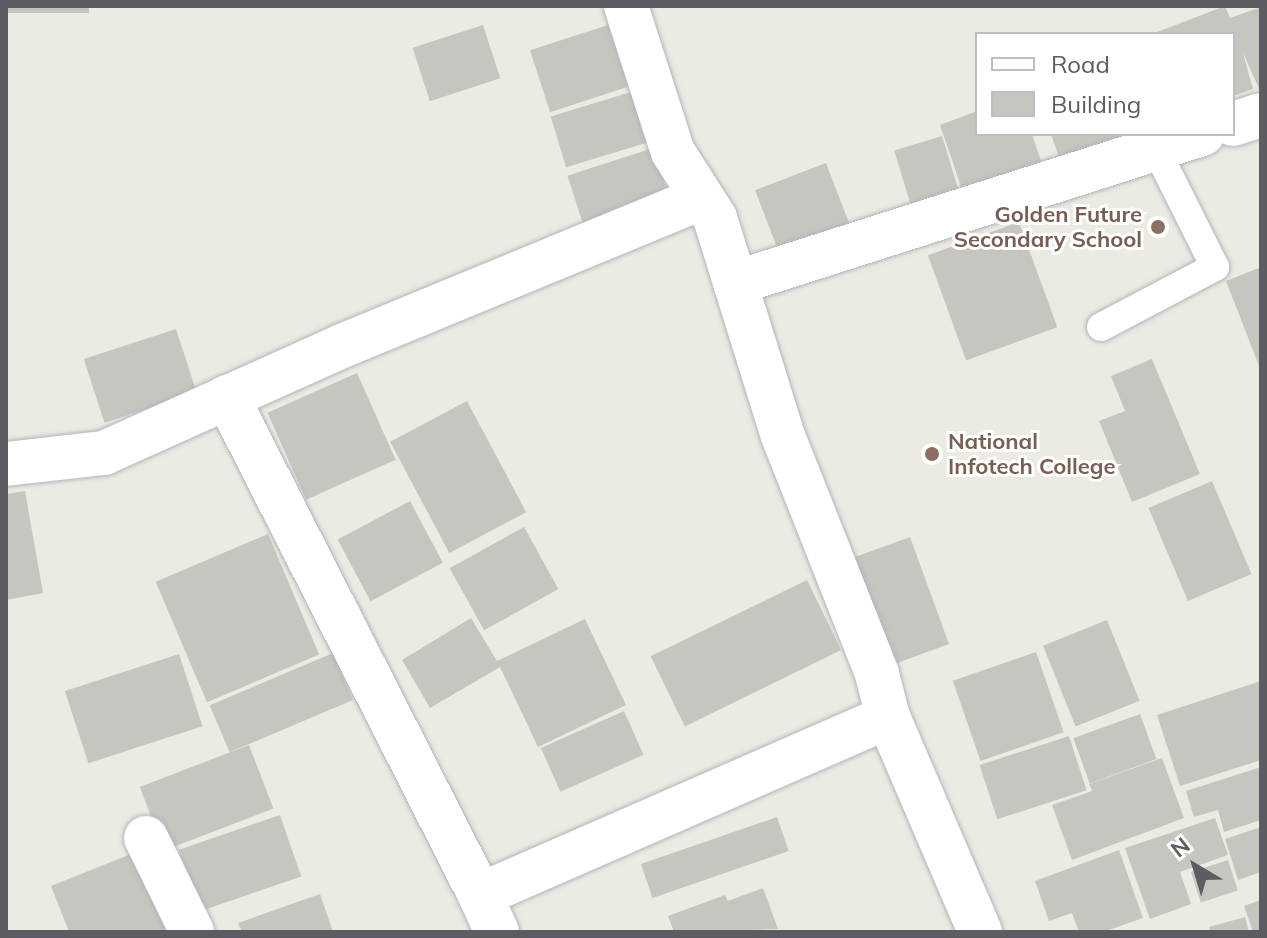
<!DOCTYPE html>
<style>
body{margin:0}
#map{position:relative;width:1267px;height:938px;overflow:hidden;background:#ecebe3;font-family:Mulish,sans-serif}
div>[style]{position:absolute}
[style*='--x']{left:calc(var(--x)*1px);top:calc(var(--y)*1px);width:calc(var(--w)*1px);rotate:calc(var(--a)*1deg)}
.building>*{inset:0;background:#c7c5c0;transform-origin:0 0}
.roads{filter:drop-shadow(0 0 2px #b3b4b9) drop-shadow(0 0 2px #b3b4b9)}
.service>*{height:28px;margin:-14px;padding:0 14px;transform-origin:14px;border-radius:14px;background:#fff}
.minor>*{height:44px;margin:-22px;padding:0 22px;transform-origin:22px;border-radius:22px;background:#fff}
.dots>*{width:22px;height:22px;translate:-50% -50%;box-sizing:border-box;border:4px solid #fff;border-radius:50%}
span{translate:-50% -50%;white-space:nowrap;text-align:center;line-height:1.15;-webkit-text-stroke:6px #fff;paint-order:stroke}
.education-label{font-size:22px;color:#785e54;font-weight:700}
.right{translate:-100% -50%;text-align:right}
.left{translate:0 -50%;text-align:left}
.frame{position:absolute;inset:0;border:8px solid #5b5d62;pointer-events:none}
.legend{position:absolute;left:975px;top:32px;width:260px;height:104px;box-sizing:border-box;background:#fff;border:2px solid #bdbec0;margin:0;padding:10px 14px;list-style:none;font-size:24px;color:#5b5d62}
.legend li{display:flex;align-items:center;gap:16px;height:40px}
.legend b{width:40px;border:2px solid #bdbec0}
.north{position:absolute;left:1155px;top:826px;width:80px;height:80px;-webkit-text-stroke:6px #fff;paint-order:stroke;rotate:322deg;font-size:22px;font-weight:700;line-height:32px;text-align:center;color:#5b5d62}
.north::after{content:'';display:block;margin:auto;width:28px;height:36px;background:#5b5d62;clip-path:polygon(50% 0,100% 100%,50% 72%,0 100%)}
</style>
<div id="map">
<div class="building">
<i style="left:6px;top:6px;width:83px;height:7px"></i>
<i style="clip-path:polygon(1225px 6px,1230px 18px,1261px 7px,1261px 93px,1243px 53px,1253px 89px,1233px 96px,1233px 34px,1152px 34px)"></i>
<i style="left:483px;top:25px;width:56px;height:74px;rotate:72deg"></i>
<i style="left:608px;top:25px;width:65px;height:82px;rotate:72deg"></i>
<i style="left:631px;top:92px;width:53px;height:84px;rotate:73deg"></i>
<i style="clip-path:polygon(977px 111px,977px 134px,1032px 134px,1045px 173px,966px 201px,940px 125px)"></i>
<i style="clip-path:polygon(1051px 134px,1155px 134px,1064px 172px)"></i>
<i style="left:942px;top:136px;width:73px;height:50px;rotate:73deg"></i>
<i style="left:653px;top:148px;width:63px;height:90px;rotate:72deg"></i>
<i style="left:826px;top:163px;width:71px;height:76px;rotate:69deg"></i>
<i style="left:1019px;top:222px;width:112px;height:97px;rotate:70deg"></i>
<i style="clip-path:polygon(1261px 267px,1261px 371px,1226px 281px)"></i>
<i style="left:176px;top:329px;width:67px;height:97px;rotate:72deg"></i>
<i style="clip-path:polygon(1152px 359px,1200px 474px,1132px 502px,1099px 421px,1125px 411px,1111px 376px)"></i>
<i style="left:357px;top:373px;width:95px;height:98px;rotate:66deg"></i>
<i style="left:467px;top:401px;width:126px;height:87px;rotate:62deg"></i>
<i style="left:1212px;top:481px;width:101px;height:69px;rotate:67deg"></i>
<i style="clip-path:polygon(25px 491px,43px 593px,6px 600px,6px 494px)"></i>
<i style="left:410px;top:501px;width:70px;height:82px;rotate:62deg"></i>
<i style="left:524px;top:527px;width:71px;height:85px;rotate:61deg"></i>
<i style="left:268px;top:534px;width:131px;height:122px;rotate:67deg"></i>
<i style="left:910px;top:537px;width:114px;height:63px;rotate:70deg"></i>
<i style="left:807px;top:580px;width:78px;height:174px;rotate:64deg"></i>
<i style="clip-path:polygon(471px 618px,497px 661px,585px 619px,626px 705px,538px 747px,500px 667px,430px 708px,402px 660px)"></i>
<i style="left:1107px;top:620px;width:87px;height:69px;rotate:68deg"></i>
<i style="left:1036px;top:652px;width:85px;height:88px;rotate:71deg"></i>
<i style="left:333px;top:653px;width:51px;height:134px;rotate:67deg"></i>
<i style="left:179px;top:654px;width:76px;height:120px;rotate:72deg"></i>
<i style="clip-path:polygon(1261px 681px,1261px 760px,1180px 786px,1157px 715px)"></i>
<i style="left:624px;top:711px;width:48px;height:91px;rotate:66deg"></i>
<i style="left:1140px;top:714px;width:48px;height:71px;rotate:70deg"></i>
<i style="left:1069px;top:736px;width:57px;height:94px;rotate:72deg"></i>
<i style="left:249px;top:745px;width:68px;height:117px;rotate:69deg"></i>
<i style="clip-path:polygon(1162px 758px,1184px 818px,1072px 860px,1052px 805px,1092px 791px,1089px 784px)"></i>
<i style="clip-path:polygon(1261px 767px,1261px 820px,1224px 832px,1218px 810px,1194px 817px,1186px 791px)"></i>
<i style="left:280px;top:815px;width:65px;height:107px;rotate:71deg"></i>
<i style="left:777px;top:817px;width:36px;height:144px;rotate:71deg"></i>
<i style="clip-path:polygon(1215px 818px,1228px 855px,1180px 872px,1191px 904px,1150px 919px,1125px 848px)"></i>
<i style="clip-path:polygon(1261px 827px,1261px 872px,1238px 880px,1225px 839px)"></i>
<i style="clip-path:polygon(1119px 850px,1143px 918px,1103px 932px,1079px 932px,1072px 913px,1049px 921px,1035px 881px)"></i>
<i style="clip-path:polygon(136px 852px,166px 932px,69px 932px,51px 886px)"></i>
<i style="left:1228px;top:860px;width:32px;height:39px;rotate:72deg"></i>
<i style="clip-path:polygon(763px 888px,778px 929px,674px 932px,668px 916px,725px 895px,728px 901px)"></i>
<i style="clip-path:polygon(320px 894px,333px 932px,242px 932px,238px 923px)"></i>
<i style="clip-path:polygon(1261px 900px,1261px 932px,1253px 932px,1244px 906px)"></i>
<i style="clip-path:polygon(1245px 917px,1249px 932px,1211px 932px,1209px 927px)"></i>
</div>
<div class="roads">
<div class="service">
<i style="--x:1101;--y:327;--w:129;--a:-27.8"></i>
<i style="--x:1215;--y:267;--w:132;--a:-116.6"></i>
</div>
<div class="minor">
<i style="--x:626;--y:6;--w:153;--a:72.2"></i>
<i style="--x:673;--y:152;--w:78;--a:57.5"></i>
<i style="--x:715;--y:218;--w:228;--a:72.7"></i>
<i style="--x:783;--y:436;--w:256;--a:68.4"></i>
<i style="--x:877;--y:674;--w:44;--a:75.7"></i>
<i style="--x:888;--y:717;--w:234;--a:66.8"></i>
<i style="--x:1233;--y:124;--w:29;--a:-18"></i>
<i style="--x:735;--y:283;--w:491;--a:-17.7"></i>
<i style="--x:227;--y:397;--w:559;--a:63.07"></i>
<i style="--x:6;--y:464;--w:99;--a:-6.4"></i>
<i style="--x:104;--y:453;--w:261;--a:-24.2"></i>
<i style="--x:342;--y:346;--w:385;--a:-22.4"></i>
<i style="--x:146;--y:838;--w:105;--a:63.9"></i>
<i style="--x:497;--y:932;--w:41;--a:-114.7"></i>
<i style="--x:480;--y:895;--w:445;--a:-23.6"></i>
</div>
</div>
<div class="dots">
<i style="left:1158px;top:227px;background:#8d6e63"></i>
<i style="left:932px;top:454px;background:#8d6e63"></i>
</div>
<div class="education-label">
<span class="right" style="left:1142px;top:227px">Golden Future<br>Secondary School</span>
<span class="left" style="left:948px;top:454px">National<br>Infotech College</span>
</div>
<div class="frame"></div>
<ul class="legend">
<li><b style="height:10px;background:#fff"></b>Road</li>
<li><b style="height:22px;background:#c7c5c0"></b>Building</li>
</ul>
<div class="north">N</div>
</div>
